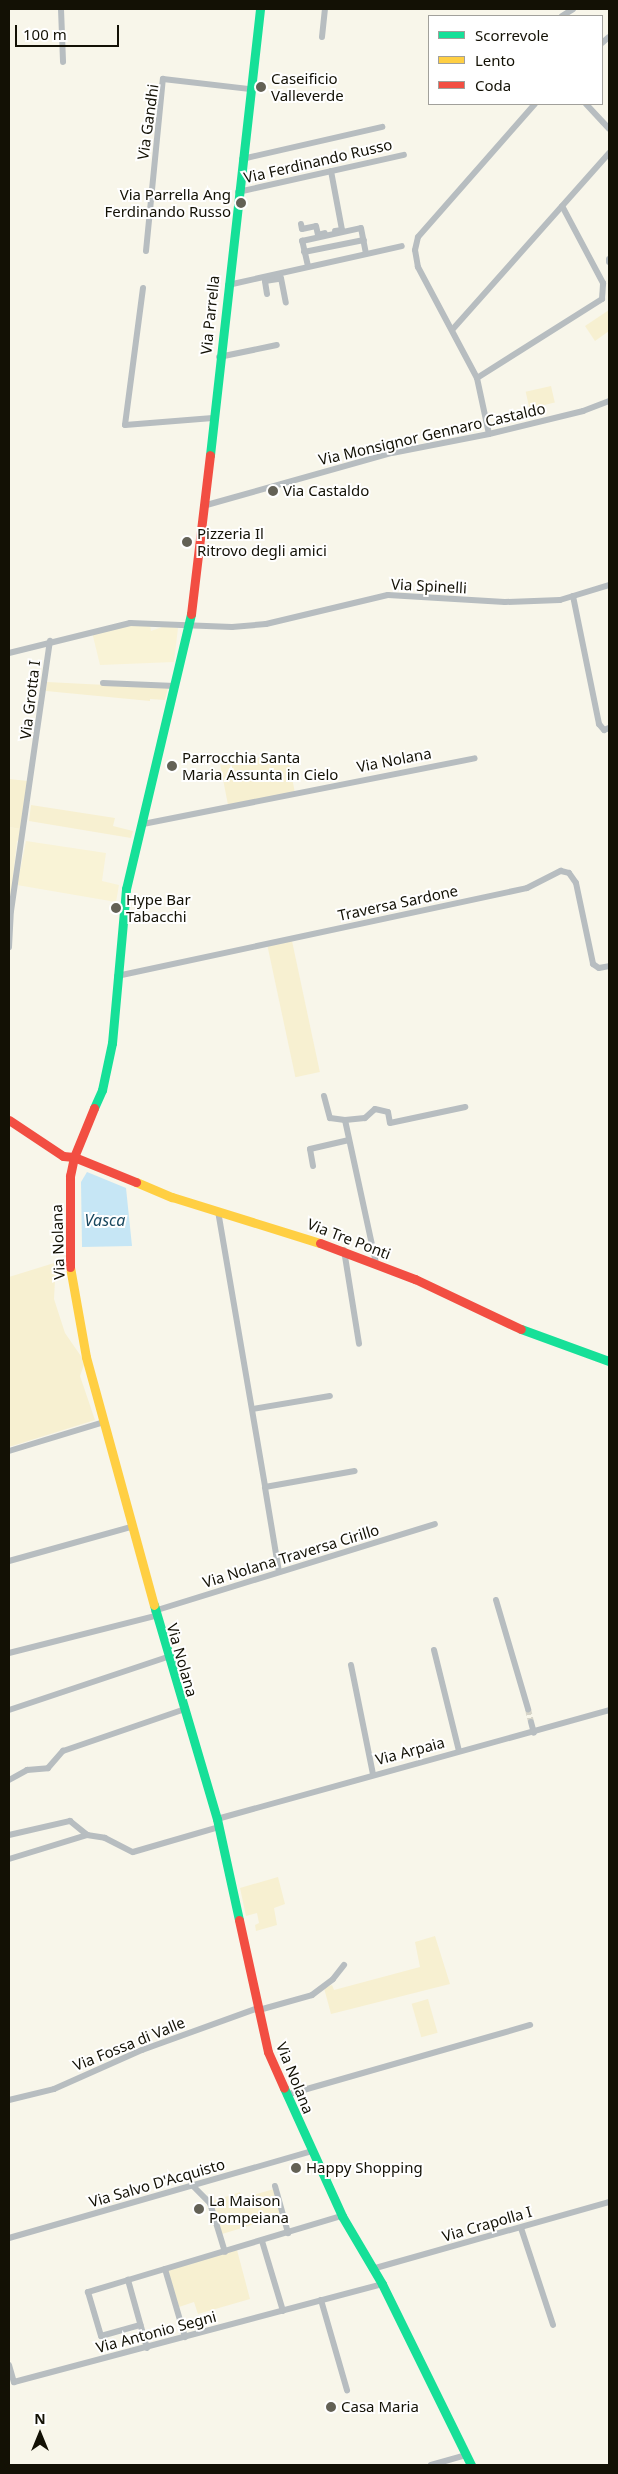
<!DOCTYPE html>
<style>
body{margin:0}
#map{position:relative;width:618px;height:2474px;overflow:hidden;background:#f8f6ea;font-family:"Noto Sans",sans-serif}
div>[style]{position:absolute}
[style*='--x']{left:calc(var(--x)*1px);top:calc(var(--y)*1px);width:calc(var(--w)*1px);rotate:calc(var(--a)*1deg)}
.built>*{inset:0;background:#f9f3d6}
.green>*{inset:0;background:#f7f0d1;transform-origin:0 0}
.water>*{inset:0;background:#c6e6f5}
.street-tunnel>*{height:6px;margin-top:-3px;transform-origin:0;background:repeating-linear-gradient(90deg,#d6d4c8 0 6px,transparent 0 9px)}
.street>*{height:6px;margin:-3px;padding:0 3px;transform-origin:3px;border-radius:3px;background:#b7bdc0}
.fast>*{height:9px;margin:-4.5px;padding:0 4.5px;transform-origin:4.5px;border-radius:4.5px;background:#16e098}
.slow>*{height:9px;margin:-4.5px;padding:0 4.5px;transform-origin:4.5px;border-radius:4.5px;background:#ffcf43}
.jam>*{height:9px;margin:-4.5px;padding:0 4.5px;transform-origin:4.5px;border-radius:4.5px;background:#f24e42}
.dots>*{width:14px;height:14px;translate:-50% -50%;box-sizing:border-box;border:2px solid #fff;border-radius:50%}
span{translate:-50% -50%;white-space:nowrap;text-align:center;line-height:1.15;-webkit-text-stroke:4px #fff;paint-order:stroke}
.poi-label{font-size:15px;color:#131105}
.left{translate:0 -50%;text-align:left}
.right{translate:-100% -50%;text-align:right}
.street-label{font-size:15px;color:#131105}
.water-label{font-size:16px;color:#1a4960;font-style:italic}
.frame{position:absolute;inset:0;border:10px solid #131105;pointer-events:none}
.legend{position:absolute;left:428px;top:15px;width:175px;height:90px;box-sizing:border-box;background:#fff;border:1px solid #a1a09b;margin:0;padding:6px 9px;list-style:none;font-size:15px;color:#131105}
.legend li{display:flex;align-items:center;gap:10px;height:25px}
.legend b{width:25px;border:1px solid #a1a09b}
.north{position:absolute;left:15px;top:2409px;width:50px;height:50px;-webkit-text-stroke:4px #fff;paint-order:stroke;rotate:0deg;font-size:14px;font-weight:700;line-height:20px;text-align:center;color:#131105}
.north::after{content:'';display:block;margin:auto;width:18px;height:22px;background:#131105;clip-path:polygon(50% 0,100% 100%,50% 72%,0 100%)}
.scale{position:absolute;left:15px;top:25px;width:104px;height:22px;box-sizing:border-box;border:2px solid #131105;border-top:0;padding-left:6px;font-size:15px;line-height:18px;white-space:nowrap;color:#131105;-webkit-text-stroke:4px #fff;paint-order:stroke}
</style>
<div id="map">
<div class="built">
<i style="clip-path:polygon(130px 625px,150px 625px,151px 631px,165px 626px,178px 628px,174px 662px,100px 665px,92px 632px)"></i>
<i style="clip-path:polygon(9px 827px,21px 829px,20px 840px,17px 841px,9px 914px)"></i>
<i style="clip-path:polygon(26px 841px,106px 853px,102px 881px,119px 885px,116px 902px,17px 885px)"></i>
</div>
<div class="green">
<i style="clip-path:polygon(609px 310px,609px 331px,595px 341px,585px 326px)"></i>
<i style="left:551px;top:386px;width:17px;height:26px;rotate:77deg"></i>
<i style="clip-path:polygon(47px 682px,86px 684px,168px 688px,165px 700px,150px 699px,150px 701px,46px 691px)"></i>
<i style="left:287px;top:752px;width:41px;height:68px;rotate:79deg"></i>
<i style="clip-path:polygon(9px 779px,28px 781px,21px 829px,9px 827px)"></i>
<i style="clip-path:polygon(31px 805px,115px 818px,113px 826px,133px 831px,131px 838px,29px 821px)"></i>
<i style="left:292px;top:941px;width:134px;height:25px;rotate:78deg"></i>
<i style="clip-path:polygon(67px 1259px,55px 1280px,54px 1299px,65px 1333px,85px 1362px,80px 1376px,95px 1420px,9px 1447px,9px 1277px)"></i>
<i style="clip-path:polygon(278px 1877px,285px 1904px,274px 1908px,277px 1925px,256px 1931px,255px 1925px,259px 1923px,257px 1913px,246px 1916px,240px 1888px)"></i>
<i style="clip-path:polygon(435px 1936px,450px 1984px,331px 2014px,324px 1988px,332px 1985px,334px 1990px,420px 1967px,415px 1942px)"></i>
<i style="left:428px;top:1999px;width:35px;height:17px;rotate:74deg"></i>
<i style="clip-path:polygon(274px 2189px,282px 2216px,222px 2234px,213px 2201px,240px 2192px,242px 2198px)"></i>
<i style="clip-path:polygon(237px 2250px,250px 2299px,198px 2314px,194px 2302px,179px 2307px,168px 2270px)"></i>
</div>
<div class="water">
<i style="clip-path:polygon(87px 1172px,126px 1188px,132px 1246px,82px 1247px,81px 1182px)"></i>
</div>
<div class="street-tunnel">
<i style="--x:528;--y:1709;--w:13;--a:77"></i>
</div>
<div class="street">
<i style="--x:61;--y:9;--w:53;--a:87.8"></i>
<i style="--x:562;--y:16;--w:13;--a:-32"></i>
<i style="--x:322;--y:37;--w:28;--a:-84"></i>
<i style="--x:602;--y:43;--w:9;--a:-41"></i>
<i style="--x:586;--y:104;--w:34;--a:47"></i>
<i style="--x:242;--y:159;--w:144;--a:-12.9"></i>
<i style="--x:331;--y:171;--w:60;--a:79.4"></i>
<i style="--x:342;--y:230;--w:7;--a:172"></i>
<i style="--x:238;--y:192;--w:170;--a:-12.6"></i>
<i style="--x:301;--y:224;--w:5;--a:79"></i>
<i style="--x:302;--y:229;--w:14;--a:-12"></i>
<i style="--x:316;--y:226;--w:9;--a:77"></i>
<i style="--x:318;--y:235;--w:7;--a:-16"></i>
<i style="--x:146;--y:251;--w:173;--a:-84.4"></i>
<i style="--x:163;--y:79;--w:88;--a:6.6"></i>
<i style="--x:304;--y:252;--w:61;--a:-11.3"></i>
<i style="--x:609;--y:259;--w:3;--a:90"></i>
<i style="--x:308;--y:266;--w:26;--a:-103"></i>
<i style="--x:302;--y:241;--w:60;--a:-12.4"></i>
<i style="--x:361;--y:228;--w:26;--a:79"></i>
<i style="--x:278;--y:279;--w:3;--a:-18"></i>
<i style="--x:281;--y:278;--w:25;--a:79"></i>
<i style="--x:228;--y:285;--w:178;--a:-12.6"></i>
<i style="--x:143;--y:288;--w:138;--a:97.5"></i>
<i style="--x:125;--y:425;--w:88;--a:-4.5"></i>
<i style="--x:267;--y:294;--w:13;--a:-99"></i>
<i style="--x:265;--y:281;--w:13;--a:-9"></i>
<i style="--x:278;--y:279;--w:4;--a:-104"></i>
<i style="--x:452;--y:330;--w:237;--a:-48.4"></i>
<i style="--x:219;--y:357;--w:59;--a:-11.7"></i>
<i style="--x:477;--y:378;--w:148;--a:-32.3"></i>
<i style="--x:602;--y:299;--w:16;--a:-86"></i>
<i style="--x:603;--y:283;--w:87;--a:-118"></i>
<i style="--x:489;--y:434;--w:57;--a:-102.1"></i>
<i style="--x:477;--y:378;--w:126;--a:-118"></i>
<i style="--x:418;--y:267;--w:17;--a:-100"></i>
<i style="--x:415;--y:250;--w:13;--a:-77"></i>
<i style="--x:418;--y:237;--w:177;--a:-48.7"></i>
<i style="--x:203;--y:506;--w:196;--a:-15.7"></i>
<i style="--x:392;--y:453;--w:99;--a:-11.1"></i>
<i style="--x:489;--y:434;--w:97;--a:-13.7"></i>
<i style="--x:583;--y:411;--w:28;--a:-21"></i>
<i style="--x:573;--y:596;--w:131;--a:78.5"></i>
<i style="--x:599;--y:724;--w:8;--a:50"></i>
<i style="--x:604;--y:730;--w:5;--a:-22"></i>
<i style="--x:9;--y:653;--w:125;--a:-13.9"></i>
<i style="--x:130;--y:623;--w:102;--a:2.2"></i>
<i style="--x:232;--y:627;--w:34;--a:-5"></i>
<i style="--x:266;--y:624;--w:125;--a:-13.4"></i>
<i style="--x:388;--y:595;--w:117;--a:3.4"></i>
<i style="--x:505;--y:602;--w:55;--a:-2.1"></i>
<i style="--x:560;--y:600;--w:51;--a:-17"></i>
<i style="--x:103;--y:683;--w:72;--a:2.4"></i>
<i style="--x:143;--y:824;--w:338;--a:-11.2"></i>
<i style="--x:9;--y:947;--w:36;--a:-87"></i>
<i style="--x:11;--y:911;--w:273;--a:-81.8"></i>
<i style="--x:117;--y:976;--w:419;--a:-12.1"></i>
<i style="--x:527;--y:888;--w:38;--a:-27"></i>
<i style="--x:561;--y:871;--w:8;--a:14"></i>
<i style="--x:569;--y:873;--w:12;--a:55"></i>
<i style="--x:576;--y:883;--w:83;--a:78.1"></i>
<i style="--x:593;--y:964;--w:7;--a:34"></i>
<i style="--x:599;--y:968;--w:10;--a:-11"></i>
<i style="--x:324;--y:1096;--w:23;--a:75"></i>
<i style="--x:330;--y:1118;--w:15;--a:8"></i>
<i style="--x:345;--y:1120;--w:146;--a:77.8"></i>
<i style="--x:345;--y:1120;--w:20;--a:-6"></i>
<i style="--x:365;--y:1118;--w:13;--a:-42"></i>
<i style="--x:375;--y:1109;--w:13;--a:13"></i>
<i style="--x:388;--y:1112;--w:11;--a:80"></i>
<i style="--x:390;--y:1123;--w:77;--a:-12"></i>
<i style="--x:313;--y:1166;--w:17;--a:-100"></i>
<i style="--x:310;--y:1149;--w:40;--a:-13"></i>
<i style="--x:218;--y:1211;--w:280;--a:80.3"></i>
<i style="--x:344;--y:1250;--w:95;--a:80.9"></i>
<i style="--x:253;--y:1409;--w:78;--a:-9.6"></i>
<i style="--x:9;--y:1451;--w:99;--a:-17"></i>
<i style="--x:9;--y:1561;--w:127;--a:-15.6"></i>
<i style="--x:279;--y:1572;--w:86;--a:-99.4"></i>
<i style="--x:265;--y:1487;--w:91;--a:-10.1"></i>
<i style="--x:496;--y:1600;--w:114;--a:73.6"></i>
<i style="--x:154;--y:1611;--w:294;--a:-17.2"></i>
<i style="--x:434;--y:1650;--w:104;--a:76.1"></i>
<i style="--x:9;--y:1653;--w:151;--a:-14.2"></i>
<i style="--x:351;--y:1665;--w:111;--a:78.6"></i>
<i style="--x:9;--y:1710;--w:167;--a:-18.5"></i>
<i style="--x:531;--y:1722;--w:11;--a:75"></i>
<i style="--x:9;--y:1780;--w:21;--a:-29"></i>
<i style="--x:27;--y:1770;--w:21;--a:-5"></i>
<i style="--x:48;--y:1768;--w:23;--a:-49"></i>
<i style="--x:63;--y:1751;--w:126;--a:-19"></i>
<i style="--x:217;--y:1819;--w:407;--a:-15.5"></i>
<i style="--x:9;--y:1835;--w:63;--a:-12.9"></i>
<i style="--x:70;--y:1821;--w:22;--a:39"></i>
<i style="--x:87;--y:1835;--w:18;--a:9"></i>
<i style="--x:105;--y:1838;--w:31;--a:27"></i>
<i style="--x:133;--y:1852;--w:90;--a:-16.2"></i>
<i style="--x:9;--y:1859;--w:82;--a:-17.1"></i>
<i style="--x:259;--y:2010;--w:55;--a:-15.8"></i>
<i style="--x:312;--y:1995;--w:26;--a:-37"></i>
<i style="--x:333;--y:1979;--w:18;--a:-52"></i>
<i style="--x:286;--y:2095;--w:254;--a:-16"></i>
<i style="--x:9;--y:2100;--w:46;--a:-13.7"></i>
<i style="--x:54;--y:2089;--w:96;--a:-23.9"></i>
<i style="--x:142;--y:2050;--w:123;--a:-19.9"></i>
<i style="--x:275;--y:2186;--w:49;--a:74.5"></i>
<i style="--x:194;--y:2187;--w:23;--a:45"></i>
<i style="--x:210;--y:2203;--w:51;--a:73"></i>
<i style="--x:521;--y:2228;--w:102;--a:71.7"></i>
<i style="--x:9;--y:2238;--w:315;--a:-16"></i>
<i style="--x:262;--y:2241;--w:73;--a:73.3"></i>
<i style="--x:165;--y:2269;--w:71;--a:73.6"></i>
<i style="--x:372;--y:2269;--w:246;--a:-15.8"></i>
<i style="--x:128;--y:2280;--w:42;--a:163.3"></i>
<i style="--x:88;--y:2292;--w:46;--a:73.5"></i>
<i style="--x:101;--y:2336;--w:41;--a:-15.8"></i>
<i style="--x:321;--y:2300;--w:94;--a:73.9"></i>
<i style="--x:147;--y:2348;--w:71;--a:-105.6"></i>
<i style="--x:128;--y:2280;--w:223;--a:-16.7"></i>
<i style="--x:9;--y:2365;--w:18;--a:74"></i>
<i style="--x:14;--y:2382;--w:381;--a:-14.9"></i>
<i style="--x:431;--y:2465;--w:37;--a:-16"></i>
</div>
<div class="fast">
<i style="--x:210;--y:455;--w:449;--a:-83.6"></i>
<i style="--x:94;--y:1108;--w:20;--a:-66"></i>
<i style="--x:102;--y:1090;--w:48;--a:-78"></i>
<i style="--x:112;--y:1043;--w:155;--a:-84.8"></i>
<i style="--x:126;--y:889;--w:283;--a:-76.7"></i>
<i style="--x:521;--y:1329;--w:94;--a:20"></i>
<i style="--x:154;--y:1605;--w:223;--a:73.6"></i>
<i style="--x:217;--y:1819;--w:103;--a:77.7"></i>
<i style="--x:284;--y:2088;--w:141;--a:65.6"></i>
<i style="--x:342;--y:2216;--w:79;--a:59.5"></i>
<i style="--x:382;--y:2284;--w:202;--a:63.8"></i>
</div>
<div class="slow">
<i style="--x:136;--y:1182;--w:39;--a:23"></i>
<i style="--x:172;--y:1197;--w:155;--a:17.3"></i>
<i style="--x:70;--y:1267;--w:91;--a:79.9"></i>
<i style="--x:86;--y:1357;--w:257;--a:74.7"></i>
</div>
<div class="jam">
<i style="--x:191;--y:614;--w:160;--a:-83.2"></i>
<i style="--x:9;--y:1120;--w:65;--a:33.7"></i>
<i style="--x:63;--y:1156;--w:11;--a:5"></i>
<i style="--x:74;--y:1157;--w:67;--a:22"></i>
<i style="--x:320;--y:1243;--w:102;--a:20.8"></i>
<i style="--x:415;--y:1279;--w:117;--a:25.3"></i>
<i style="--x:70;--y:1267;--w:91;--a:-90"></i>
<i style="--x:70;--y:1176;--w:19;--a:-78"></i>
<i style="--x:74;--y:1157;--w:53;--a:-67.8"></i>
<i style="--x:239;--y:1920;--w:135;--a:77.6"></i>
<i style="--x:268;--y:2052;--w:39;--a:66"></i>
</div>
<div class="dots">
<i style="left:261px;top:87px;background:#636155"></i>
<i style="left:241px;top:203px;background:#636155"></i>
<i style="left:273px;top:491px;background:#636155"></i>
<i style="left:187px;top:542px;background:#636155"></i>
<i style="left:172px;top:766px;background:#636155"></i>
<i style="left:116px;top:908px;background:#636155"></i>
<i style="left:296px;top:2168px;background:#636155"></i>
<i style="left:199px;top:2209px;background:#636155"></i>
<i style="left:331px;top:2407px;background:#636155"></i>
</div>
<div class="poi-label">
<span class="left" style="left:271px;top:87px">Caseificio<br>Valleverde</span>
<span class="right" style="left:231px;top:203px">Via Parrella Ang<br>Ferdinando Russo</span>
<span class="left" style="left:283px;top:491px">Via Castaldo</span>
<span class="left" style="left:197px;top:542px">Pizzeria Il<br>Ritrovo degli amici</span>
<span class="left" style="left:182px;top:766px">Parrocchia Santa<br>Maria Assunta in Cielo</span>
<span class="left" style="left:126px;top:908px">Hype Bar<br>Tabacchi</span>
<span class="left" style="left:306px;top:2168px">Happy Shopping</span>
<span class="left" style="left:209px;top:2209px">La Maison<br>Pompeiana</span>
<span class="left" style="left:341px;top:2407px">Casa Maria</span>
</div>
<div class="street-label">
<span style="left:148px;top:122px;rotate:-82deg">Via Gandhi</span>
<span style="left:318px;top:161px;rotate:-13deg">Via Ferdinando Russo</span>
<span style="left:210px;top:315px;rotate:-84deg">Via Parrella</span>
<span style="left:432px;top:434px;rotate:-13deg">Via Monsignor Gennaro Castaldo</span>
<span style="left:429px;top:586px;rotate:3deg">Via Spinelli</span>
<span style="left:30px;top:700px;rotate:-83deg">Via Grotta I</span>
<span style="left:394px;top:760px;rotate:-11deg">Via Nolana</span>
<span style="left:398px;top:903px;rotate:-12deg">Traversa Sardone</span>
<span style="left:349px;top:1239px;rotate:21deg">Via Tre Ponti</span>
<span style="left:58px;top:1242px;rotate:-92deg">Via Nolana</span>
<span style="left:291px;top:1556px;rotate:-17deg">Via Nolana Traversa Cirillo</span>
<span style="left:182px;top:1660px;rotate:74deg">Via Nolana</span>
<span style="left:410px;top:1751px;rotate:-15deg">Via Arpaia</span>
<span style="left:129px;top:2044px;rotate:-22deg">Via Fossa di Valle</span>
<span style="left:295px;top:2078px;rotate:68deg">Via Nolana</span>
<span style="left:157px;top:2183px;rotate:-16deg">Via Salvo D'Acquisto</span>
<span style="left:487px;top:2224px;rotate:-16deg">Via Crapolla I</span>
<span style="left:156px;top:2332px;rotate:-15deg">Via Antonio Segni</span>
</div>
<div class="water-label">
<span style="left:105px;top:1220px">Vasca</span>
</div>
<div class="frame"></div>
<ul class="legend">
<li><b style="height:6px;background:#16e098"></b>Scorrevole</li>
<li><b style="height:6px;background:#ffcf43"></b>Lento</li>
<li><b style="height:6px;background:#f24e42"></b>Coda</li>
</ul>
<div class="north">N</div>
<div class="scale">100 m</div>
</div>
